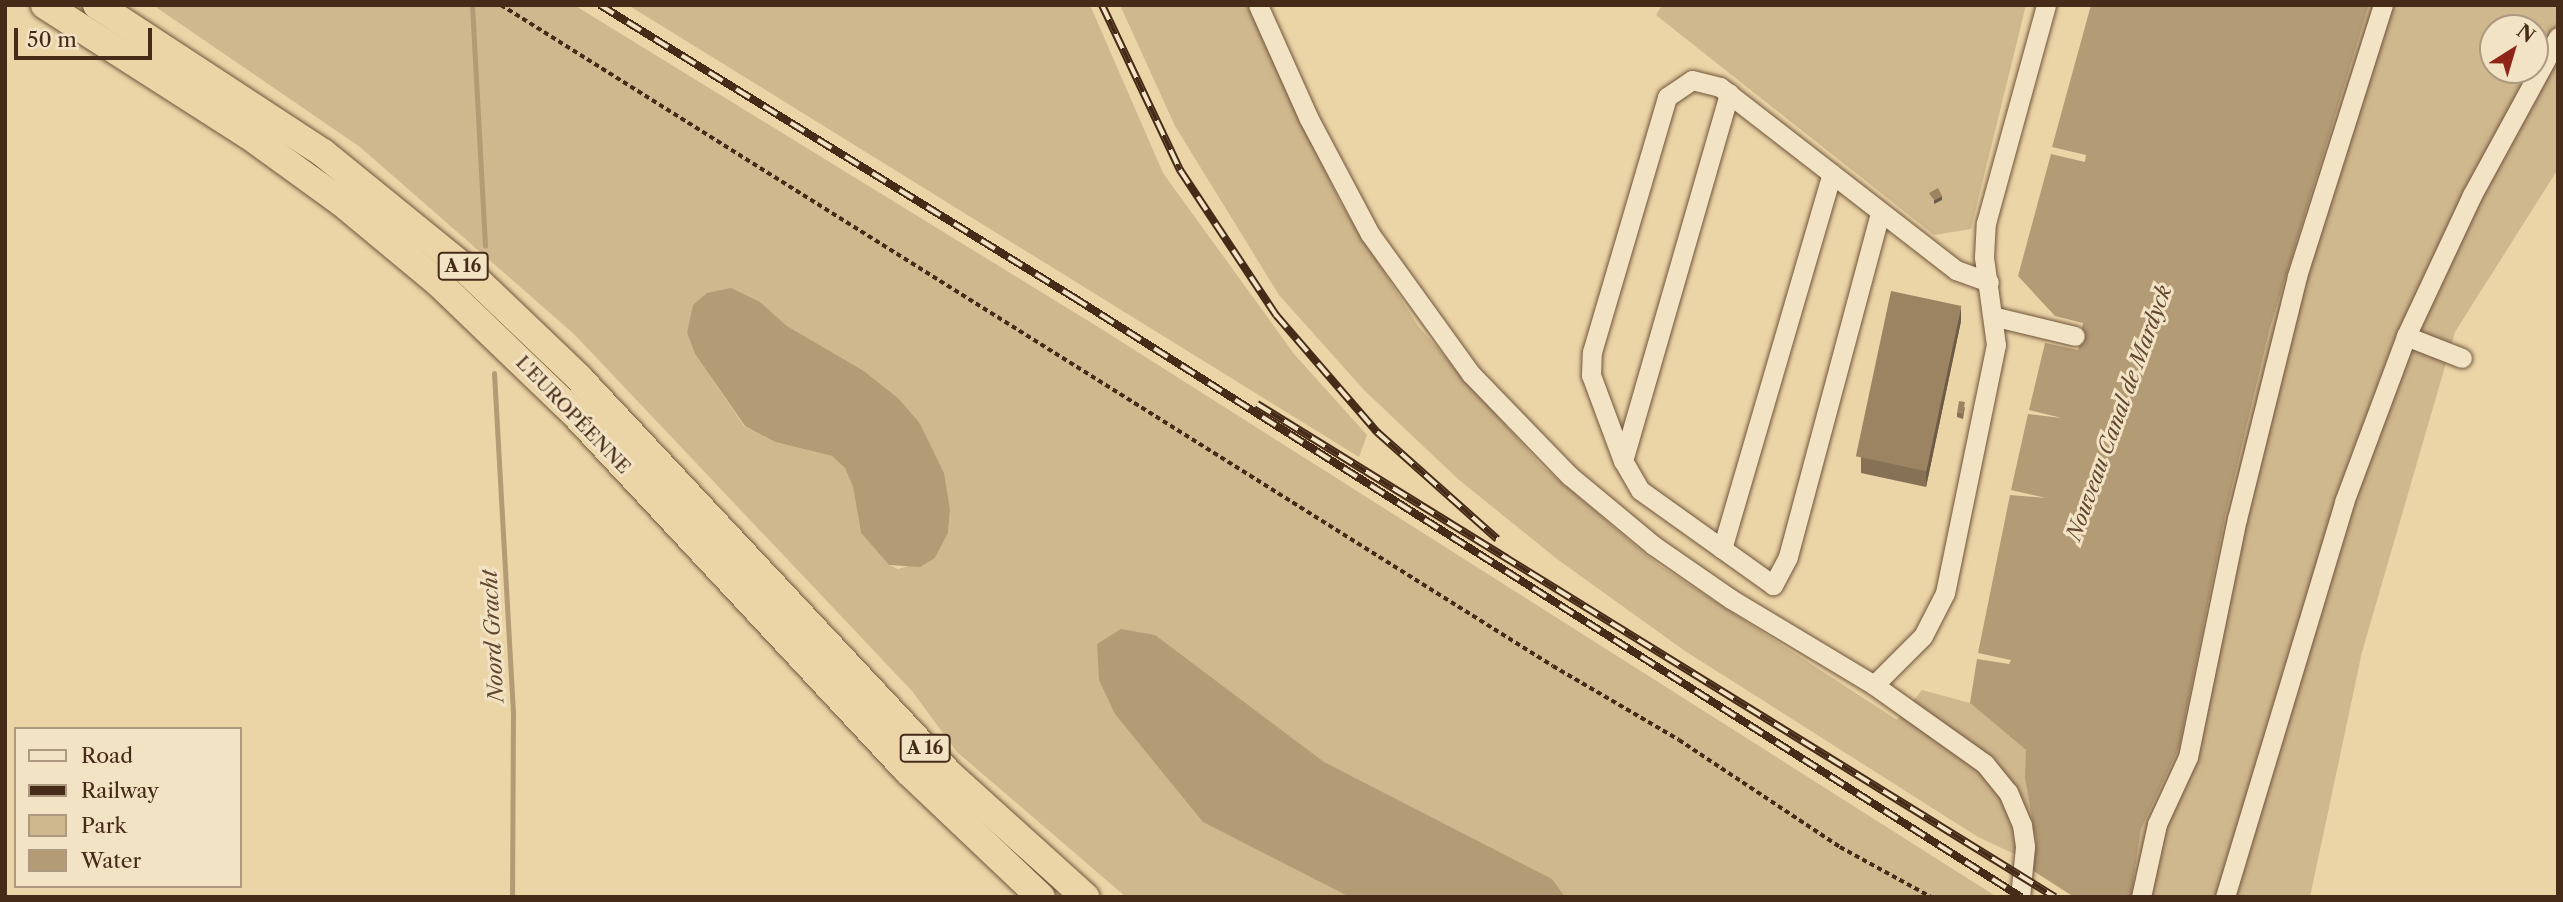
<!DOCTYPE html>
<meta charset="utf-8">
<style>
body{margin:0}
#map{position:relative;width:2563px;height:902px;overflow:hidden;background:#ebd4a6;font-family:"Libre Caslon Text",serif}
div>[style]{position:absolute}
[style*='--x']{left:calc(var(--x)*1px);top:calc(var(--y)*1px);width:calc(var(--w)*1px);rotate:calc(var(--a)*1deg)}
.green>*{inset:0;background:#cfb78e}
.water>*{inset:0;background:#b39b76}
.pier>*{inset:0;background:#ebd4a6}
.stream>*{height:5px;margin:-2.5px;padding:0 2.5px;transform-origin:2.5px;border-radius:2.5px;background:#b39b76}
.path>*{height:3.5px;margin-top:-1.75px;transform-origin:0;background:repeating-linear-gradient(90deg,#462b18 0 5px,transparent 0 8.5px)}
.roads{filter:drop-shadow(0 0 2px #6f553c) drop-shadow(0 0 2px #6f553c)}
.minor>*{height:19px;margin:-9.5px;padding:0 9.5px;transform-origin:9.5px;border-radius:9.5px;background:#f2e3c5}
.highway>*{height:28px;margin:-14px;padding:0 14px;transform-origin:14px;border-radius:14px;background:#ebd4a6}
.rail>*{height:8px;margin-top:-4px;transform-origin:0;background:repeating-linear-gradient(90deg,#f2e3c5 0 16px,#462b18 0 32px);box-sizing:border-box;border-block:2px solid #462b18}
.wall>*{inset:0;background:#867154}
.shaded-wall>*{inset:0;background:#6d5c45}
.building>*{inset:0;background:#9c8362;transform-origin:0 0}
span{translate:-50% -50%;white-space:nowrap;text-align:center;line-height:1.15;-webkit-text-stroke:6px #f2e3c5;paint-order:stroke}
.shield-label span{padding:2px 5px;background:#f2e3c5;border:2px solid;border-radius:5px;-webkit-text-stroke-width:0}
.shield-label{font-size:18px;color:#462b18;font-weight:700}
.street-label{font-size:19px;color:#462b18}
.water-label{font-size:21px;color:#614730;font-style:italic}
.frame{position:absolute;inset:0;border:7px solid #462b18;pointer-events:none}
.legend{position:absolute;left:14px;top:727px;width:228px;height:161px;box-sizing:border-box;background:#f2e3c5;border:2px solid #ad9980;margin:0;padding:9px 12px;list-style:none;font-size:21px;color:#462b18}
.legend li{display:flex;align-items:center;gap:14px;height:35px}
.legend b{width:35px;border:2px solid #ad9980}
.north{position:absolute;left:2479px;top:14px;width:70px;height:70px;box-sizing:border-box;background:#f2e3c5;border:2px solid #ad9980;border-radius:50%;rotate:37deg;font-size:19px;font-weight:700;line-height:28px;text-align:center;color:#462b18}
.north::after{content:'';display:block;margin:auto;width:24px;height:32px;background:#8f2418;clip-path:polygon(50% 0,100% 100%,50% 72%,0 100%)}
.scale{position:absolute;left:14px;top:28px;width:138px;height:32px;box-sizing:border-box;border:4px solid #462b18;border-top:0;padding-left:9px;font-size:21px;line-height:24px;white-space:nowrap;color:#462b18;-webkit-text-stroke:5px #f2e3c5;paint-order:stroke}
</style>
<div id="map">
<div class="green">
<i style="clip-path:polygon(evenodd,153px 5px,574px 5px,1103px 330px,1997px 897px,1126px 897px,957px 752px,912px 691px,574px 334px,360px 147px,153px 5px,760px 302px,787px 326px,864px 371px,898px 398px,919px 422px,950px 510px,948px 533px,935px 558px,898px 569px,889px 565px,861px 533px,853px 487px,845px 468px,832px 456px,775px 442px,744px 426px,695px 354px,687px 333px,760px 302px)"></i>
<i style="clip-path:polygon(628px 5px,1090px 5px,1163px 173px,1294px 354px,1367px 435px,1359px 457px)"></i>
<i style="clip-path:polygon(1120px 5px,1248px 5px,1340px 202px,1418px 326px,1541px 465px,1656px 563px,1897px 720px,1922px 690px,1970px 703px,2026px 750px,2027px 790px,2035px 826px,2034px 863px,1978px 837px,1685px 651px,1557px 559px,1458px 479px,1364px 390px,1279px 295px,1175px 126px)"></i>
<i style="clip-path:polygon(1662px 5px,2026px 5px,1971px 229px,1934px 235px,1656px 15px)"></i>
<i style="clip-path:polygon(evenodd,2369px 5px,2558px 5px,2558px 169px,2455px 332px,2362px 652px,2310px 897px,2131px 897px,2141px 829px,2179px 748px,2225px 517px,2270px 328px,2369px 5px,2493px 28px,2535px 28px,2535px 70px,2493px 70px,2493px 28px)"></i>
</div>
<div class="water">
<i style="clip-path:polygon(2091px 5px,2369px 5px,2270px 328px,2225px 517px,2179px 748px,2141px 829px,2131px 897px,2030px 897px,2036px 841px,2025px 778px,2026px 750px,1970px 703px,1977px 659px,2009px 664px,2011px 660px,1978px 653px,2010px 495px,2046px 498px,2011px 490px,2028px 414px,2062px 418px,2029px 410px,2045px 343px,2078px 350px,2083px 323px,2055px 316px,2018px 276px,2051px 154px,2085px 162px,2086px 155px,2052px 147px)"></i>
<i style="clip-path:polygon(731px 288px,760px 302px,787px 326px,864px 371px,898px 398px,919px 422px,944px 473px,950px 510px,948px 533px,935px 558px,920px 567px,889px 565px,861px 533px,853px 487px,845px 468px,832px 456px,775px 442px,745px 426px,695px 354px,687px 333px,693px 305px,707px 293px)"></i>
<i style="clip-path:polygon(1121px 629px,1155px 635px,1324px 762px,1552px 879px,1565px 897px,1350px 897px,1203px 822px,1115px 714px,1099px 680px,1097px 644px)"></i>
</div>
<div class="pier">
<i style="clip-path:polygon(2029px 868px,2074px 897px,2026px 897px)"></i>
</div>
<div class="stream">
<i style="--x:472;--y:5;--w:241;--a:86.9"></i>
<i style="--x:494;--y:373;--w:341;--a:86.8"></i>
<i style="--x:513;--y:713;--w:184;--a:90.3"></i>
</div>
<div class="path">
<i style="--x:501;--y:5;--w:1242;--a:32.14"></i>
<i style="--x:1553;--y:666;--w:146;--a:30.4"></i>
<i style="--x:1679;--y:740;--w:193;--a:33.6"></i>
<i style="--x:1840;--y:847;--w:104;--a:28.8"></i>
</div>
<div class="roads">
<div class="minor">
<i style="--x:1258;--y:5;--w:123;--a:65.9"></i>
<i style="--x:1308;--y:117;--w:132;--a:62.1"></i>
<i style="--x:1370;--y:234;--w:173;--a:54.2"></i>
<i style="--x:1471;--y:374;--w:142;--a:45.9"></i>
<i style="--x:1570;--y:476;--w:108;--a:39.7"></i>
<i style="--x:1653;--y:545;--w:95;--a:34.7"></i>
<i style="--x:1731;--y:599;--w:167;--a:31"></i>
<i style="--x:1874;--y:685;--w:136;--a:35.4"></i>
<i style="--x:1985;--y:764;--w:36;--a:51"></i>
<i style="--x:2008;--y:792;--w:36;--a:67"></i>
<i style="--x:2022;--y:825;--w:22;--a:82"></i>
<i style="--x:2025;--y:847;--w:50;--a:95.7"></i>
<i style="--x:1880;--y:213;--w:356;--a:105"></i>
<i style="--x:1788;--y:557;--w:32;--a:118"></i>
<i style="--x:1773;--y:585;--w:163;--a:-144.5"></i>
<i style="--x:1640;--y:490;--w:34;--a:-120"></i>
<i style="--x:1623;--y:461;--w:92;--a:-110.4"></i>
<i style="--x:1591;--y:375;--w:23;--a:-88"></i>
<i style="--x:1592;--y:352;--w:266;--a:-73.6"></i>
<i style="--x:1667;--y:97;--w:30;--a:-34"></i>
<i style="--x:1692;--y:80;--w:29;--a:14"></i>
<i style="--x:1720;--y:87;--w:299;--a:37.8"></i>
<i style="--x:1956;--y:270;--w:35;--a:20"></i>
<i style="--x:1996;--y:317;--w:81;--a:13.5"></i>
<i style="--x:2406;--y:336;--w:60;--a:21.4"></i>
<i style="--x:1623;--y:461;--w:383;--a:-73.9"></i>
<i style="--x:1722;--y:549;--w:391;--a:-73.7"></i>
<i style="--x:1874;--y:685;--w:69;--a:-45"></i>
<i style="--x:1923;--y:636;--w:48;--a:-62.9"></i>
<i style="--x:1945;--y:593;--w:253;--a:-78.4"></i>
<i style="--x:1996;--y:345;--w:89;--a:-97.8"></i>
<i style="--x:1984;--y:257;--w:34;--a:-87"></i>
<i style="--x:1986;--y:223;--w:226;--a:-74.6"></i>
<i style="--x:2141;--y:897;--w:75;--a:-77.6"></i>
<i style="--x:2157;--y:824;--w:74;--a:-65.2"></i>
<i style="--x:2188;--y:757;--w:243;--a:-78.4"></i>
<i style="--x:2237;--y:519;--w:250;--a:-76.1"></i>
<i style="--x:2297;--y:276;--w:284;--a:-72.4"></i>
<i style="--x:2225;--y:897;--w:413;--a:-73.2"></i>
<i style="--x:2344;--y:502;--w:177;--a:-69.5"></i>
<i style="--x:2406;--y:336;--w:156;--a:-64.9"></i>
<i style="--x:2472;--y:195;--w:180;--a:-61.4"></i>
</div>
<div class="highway">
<i style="--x:45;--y:5;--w:240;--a:32.6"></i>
<i style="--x:247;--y:134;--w:115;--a:35.8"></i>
<i style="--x:340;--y:201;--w:130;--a:39.7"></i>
<i style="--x:440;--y:284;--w:187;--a:43.9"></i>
<i style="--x:575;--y:414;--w:488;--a:47"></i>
<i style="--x:908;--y:771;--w:183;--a:43.5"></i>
<i style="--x:97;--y:5;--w:270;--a:33.2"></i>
<i style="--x:323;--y:153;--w:179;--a:39.1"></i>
<i style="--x:462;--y:266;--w:161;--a:43.7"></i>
<i style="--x:578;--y:377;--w:542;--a:46.94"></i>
<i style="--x:948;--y:773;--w:185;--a:42.1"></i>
</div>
</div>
<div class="rail">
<i style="--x:600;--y:5;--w:556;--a:31.69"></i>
<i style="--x:1073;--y:297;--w:1122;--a:32.33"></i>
<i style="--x:1102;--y:5;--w:183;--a:64.7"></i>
<i style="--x:1180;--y:170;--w:174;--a:56.5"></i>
<i style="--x:1276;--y:315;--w:155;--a:49.2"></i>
<i style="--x:1377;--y:432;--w:161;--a:41.7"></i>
<i style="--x:1257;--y:404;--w:938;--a:31.71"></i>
</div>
<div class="wall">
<i style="clip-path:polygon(1961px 321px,1926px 487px,1861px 473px,1861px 457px)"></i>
<i style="clip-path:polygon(1965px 407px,1963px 419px,1957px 417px,1957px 413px)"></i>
</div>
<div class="shaded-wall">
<i style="clip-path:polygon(1942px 196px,1942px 200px,1934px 204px,1934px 200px)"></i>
<i style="clip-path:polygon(1961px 306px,1961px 321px,1926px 487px,1926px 471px)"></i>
</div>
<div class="building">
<i style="clip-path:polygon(1938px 188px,1942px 196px,1934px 200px,1929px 193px)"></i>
<i style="left:1891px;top:291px;width:72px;height:169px;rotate:12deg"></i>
<i style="left:1959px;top:401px;width:6px;height:12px;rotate:9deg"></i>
</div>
<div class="shield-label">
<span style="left:463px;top:266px">A 16</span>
<span style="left:925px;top:748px">A 16</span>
</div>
<div class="street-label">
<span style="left:573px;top:415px;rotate:46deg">L'EUROPÉENNE</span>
</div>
<div class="water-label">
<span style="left:2119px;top:413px;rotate:-70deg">Nouveau Canal de Mardyck</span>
<span style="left:493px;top:636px;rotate:-93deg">Noord Gracht</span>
</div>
<div class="frame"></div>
<ul class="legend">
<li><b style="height:9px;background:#f2e3c5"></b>Road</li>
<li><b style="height:9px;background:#462b18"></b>Railway</li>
<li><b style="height:19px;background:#cfb78e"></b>Park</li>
<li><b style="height:19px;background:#b39b76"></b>Water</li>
</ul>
<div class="north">N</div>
<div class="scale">50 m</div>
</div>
